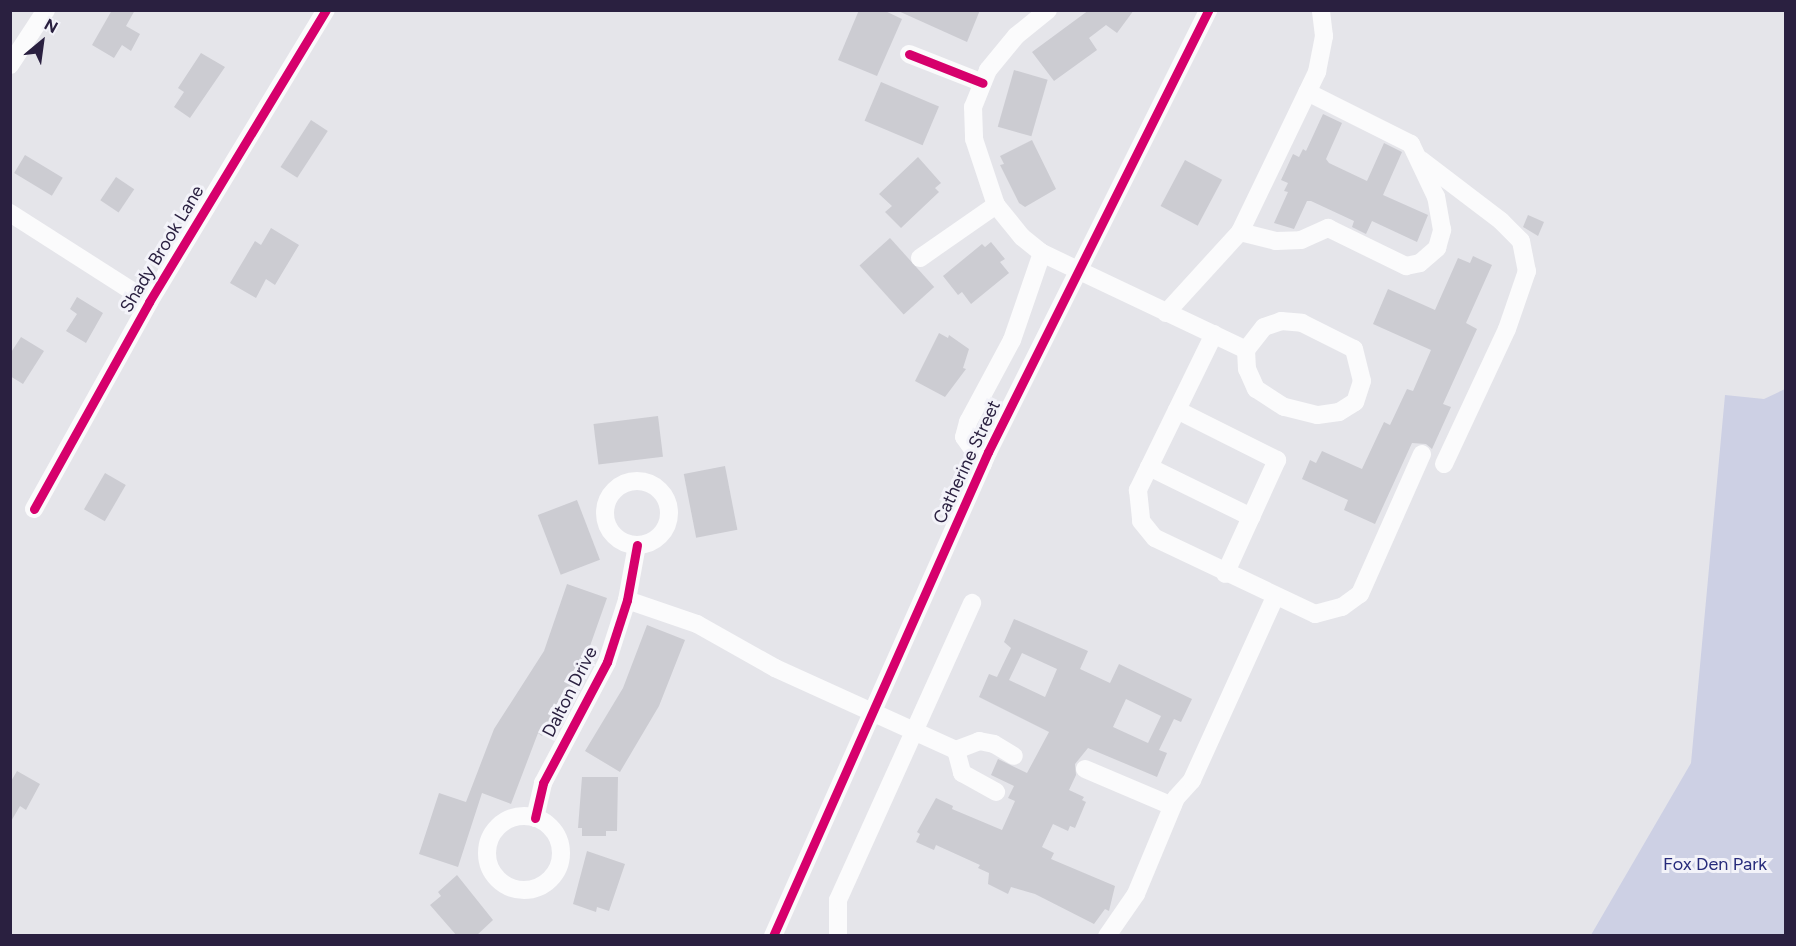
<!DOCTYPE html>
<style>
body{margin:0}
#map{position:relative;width:1796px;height:946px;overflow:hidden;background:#e5e5ea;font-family:Figtree,sans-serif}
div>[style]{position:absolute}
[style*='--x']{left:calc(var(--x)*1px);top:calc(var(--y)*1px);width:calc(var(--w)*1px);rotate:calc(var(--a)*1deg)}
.green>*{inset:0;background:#cdd0e4}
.building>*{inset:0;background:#ccccd2;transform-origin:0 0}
.minor>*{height:18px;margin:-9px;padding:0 9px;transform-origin:9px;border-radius:9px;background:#fbfbfc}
.minor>.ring{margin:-9px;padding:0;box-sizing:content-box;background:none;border:18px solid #fbfbfc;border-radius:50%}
.cycleway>*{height:9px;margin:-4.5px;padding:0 4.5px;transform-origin:4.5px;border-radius:4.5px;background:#d6006c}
span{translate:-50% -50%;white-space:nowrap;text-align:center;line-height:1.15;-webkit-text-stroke:6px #f3f3f9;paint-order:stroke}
.street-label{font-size:18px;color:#2a2040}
.park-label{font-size:18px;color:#272b7b}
.frame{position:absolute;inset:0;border:12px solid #2a2040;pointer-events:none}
.north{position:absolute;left:12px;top:12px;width:60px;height:60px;-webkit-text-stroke:4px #f3f3f9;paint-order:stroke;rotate:29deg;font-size:16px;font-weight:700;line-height:24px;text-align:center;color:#2a2040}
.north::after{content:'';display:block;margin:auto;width:21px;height:27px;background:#2a2040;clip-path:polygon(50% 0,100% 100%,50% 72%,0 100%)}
</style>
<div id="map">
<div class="green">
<i style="clip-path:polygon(1785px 389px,1785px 935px,1591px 935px,1691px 763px,1725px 395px,1764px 399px)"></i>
</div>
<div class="building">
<i style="clip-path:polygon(112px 10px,135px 10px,126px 26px,140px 34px,131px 51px,122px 45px,114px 58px,92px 45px)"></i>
<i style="clip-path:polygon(859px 10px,883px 10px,902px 19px,877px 76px,838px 60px)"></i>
<i style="clip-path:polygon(896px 10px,980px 10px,967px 42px)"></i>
<i style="clip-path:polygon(1089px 10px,1134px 10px,1117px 33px,1106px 25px,1089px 38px,1097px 50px,1054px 81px,1032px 52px)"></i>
<i style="clip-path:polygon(201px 53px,225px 67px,190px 118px,174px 107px,184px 92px,178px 88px)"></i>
<i style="left:1014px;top:70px;width:35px;height:59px;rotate:16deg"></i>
<i style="left:881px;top:82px;width:63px;height:42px;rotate:23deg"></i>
<i style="clip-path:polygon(1323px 114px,1342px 123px,1326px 159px,1329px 163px,1367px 181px,1384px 143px,1402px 152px,1383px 195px,1428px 215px,1417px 242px,1372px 221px,1366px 234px,1352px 227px,1354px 221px,1311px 201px,1307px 201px,1294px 229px,1274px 223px,1288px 192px,1284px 191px,1288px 183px,1281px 180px,1293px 154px,1299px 157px,1303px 149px,1306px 151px)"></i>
<i style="left:311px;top:120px;width:20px;height:56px;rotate:33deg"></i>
<i style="clip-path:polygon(1032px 140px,1056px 189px,1025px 207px,1019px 203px,1000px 165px,1004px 164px,1000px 156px)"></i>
<i style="left:25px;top:155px;width:44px;height:21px;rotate:31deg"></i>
<i style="clip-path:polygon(918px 157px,941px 183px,935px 188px,939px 192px,901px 228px,885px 212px,892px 206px,879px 194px)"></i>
<i style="left:1185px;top:160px;width:42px;height:52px;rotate:28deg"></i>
<i style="left:116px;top:177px;width:22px;height:28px;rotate:34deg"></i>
<i style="clip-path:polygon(1528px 215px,1544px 222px,1538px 236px,1523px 227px)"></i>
<i style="clip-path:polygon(271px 228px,299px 245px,275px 285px,266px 279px,256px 298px,230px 283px,255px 241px,261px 245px)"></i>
<i style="left:890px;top:238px;width:66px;height:41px;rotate:48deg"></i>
<i style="clip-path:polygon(991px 242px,1005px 259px,1000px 262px,1009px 273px,971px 304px,962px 292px,958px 295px,943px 276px,982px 244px,985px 247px)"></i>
<i style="clip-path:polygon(1473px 256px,1492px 265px,1466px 323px,1477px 329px,1443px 404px,1451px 407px,1432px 449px,1426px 444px,1412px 443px,1375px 524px,1344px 510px,1348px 500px,1302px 479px,1310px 460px,1316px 463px,1322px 451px,1362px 469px,1384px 422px,1390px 425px,1407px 389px,1413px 391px,1431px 350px,1373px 324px,1388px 289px,1435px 310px,1458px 258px,1470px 263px)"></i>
<i style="clip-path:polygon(77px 297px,103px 313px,86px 343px,66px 331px,77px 314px,70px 309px)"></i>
<i style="clip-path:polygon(939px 333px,948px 338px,949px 335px,969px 349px,963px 368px,966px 369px,945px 397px,915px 381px)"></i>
<i style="clip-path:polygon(21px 337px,44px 351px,23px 384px,10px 376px,10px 354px)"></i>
<i style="left:658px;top:416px;width:41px;height:65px;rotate:83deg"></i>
<i style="left:725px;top:466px;width:65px;height:42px;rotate:79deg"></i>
<i style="left:105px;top:473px;width:24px;height:42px;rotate:30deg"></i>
<i style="left:577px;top:500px;width:64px;height:42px;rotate:69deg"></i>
<i style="clip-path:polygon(567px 584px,607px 598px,579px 677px,542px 736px,538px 733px,511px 804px,482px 793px,458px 867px,419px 854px,439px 793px,466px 802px,494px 729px,544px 651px)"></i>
<i style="clip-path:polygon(evenodd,1014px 619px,1088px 651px,1080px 669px,1110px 683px,1119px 664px,1192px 699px,1181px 722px,1174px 719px,1159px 750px,1167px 753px,1157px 777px,1088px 748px,1075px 764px,1076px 775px,1069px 790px,1084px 797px,1082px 800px,1086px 802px,1075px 828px,1070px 826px,1068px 831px,1053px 824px,1042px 847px,1054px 853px,1051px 859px,1115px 886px,1109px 911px,1105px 909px,1094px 924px,1035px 894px,1011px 887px,1008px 894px,988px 884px,989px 873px,978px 868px,980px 865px,936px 845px,934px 850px,916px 842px,920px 834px,917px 832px,936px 798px,953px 806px,952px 809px,1002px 830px,1015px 801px,1008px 798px,1014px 786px,991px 775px,998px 759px,1027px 773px,1049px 732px,979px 697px,989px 674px,997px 677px,1011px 648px,1004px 642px,1014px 619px,1022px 653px,1057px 669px,1045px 697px,1009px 680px,1022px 653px,1014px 619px,1126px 699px,1161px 716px,1148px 743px,1113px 727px,1126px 699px)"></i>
<i style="clip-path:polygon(647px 625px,685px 640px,659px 706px,620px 772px,585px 751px,623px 688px)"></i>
<i style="clip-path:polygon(17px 771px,40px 784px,26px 810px,20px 806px,10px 823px,10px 783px)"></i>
<i style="clip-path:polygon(582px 777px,618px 777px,617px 831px,606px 831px,606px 836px,582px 836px,582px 828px,578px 828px)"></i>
<i style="clip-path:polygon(587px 851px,625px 864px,609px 911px,597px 907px,596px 912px,573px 904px)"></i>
<i style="clip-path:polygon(457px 875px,493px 920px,476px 936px,457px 936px,430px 905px,441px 896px,438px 892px)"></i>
</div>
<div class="minor">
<i style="--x:1048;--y:10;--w:41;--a:140.9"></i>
<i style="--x:1016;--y:36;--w:44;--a:129.5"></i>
<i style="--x:988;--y:70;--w:40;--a:112"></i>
<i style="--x:973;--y:107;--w:32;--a:88"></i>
<i style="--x:974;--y:139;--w:70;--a:71.6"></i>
<i style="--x:996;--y:205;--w:41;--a:50.9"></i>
<i style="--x:1022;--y:237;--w:26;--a:39"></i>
<i style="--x:1042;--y:253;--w:226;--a:25.4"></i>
<i style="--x:909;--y:54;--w:79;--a:21.4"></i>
<i style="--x:10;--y:65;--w:66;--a:-56.8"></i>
<i style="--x:1421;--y:160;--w:101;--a:37.3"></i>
<i style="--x:1501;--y:221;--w:28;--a:45"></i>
<i style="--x:1521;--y:241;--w:31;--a:79"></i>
<i style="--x:1527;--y:271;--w:61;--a:109"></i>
<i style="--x:1507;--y:329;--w:149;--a:115"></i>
<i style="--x:10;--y:213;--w:165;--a:32.6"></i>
<i style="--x:1240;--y:232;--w:37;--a:14"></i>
<i style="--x:1276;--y:241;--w:25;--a:-2"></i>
<i style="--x:1301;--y:240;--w:30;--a:-24"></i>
<i style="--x:1328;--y:228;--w:87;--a:26"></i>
<i style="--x:1406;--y:266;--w:14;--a:-12"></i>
<i style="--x:1420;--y:263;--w:23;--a:-41"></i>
<i style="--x:1437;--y:248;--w:19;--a:-74"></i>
<i style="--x:1442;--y:230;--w:34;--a:-100"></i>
<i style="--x:1436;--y:197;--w:59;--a:-115.3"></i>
<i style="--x:1411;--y:144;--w:116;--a:-153.4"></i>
<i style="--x:920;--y:258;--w:93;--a:-34.9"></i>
<i style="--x:1166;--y:313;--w:110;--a:-47.6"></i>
<i style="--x:1240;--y:232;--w:178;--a:-64.3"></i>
<i style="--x:1317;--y:72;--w:37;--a:-79"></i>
<i style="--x:1324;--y:36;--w:26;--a:-97"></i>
<i style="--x:1281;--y:321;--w:21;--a:5"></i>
<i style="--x:1302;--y:323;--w:58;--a:26.6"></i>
<i style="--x:1354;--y:349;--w:33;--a:76"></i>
<i style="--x:1362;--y:381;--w:22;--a:108"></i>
<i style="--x:1355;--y:402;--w:19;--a:148"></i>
<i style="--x:1339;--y:412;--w:22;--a:172"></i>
<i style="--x:1317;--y:415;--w:34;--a:-166"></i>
<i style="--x:1284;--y:407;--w:33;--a:-147"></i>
<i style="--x:1256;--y:389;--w:22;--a:-114"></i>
<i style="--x:1247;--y:369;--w:19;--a:-93"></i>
<i style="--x:1246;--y:350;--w:29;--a:-52"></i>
<i style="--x:1264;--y:327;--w:18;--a:-19"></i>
<i style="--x:1214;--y:334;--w:174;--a:116"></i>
<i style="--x:1138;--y:490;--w:31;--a:84"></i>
<i style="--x:1141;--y:521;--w:22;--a:51"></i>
<i style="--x:1155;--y:538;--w:177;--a:25.4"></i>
<i style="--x:1315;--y:614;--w:28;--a:-15"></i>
<i style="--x:1342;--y:607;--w:22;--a:-36"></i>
<i style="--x:1360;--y:594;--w:153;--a:-66.1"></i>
<i style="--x:1177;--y:410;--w:112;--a:26.6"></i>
<i style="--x:1277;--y:460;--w:125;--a:114.5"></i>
<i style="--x:983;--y:464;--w:33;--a:-125"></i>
<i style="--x:964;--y:437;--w:16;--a:-75"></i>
<i style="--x:968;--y:422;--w:93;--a:-61.8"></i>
<i style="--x:1012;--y:340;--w:92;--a:-71"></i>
<i style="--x:1149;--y:467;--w:114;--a:26.1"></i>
<i class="ring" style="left:605px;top:481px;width:46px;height:46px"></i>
<i style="--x:34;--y:509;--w:237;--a:-60.9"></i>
<i style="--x:149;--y:302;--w:341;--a:-58.8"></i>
<i style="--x:627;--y:600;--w:74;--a:18.9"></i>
<i style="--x:697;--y:624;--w:90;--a:29.4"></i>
<i style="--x:775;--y:668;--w:199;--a:24.4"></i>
<i style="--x:956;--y:750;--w:25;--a:-21"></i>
<i style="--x:979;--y:741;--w:15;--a:11"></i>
<i style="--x:994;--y:744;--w:23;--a:31"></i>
<i style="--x:956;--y:750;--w:24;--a:75"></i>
<i style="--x:962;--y:773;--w:39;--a:29"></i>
<i style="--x:1085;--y:769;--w:95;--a:23"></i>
<i class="ring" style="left:487px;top:816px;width:56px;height:56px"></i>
<i style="--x:535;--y:818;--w:36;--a:-77"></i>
<i style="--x:543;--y:783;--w:137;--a:-62.1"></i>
<i style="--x:607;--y:662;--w:65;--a:-72.1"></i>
<i style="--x:627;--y:600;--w:56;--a:-79.7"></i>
<i style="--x:773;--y:936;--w:530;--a:-66.05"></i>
<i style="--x:988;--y:452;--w:494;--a:-63.5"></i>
<i style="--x:838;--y:936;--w:36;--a:-90"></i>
<i style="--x:838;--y:900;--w:326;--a:-65.7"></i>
<i style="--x:1107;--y:936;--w:51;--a:-55.4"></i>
<i style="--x:1136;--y:894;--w:104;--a:-67.4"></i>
<i style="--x:1176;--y:798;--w:24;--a:-48"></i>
<i style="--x:1192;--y:780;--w:201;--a:-65.6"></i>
</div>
<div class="cycleway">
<i style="--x:909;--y:54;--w:79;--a:21.4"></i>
<i style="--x:34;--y:509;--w:237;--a:-60.9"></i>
<i style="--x:149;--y:302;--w:341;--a:-58.8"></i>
<i style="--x:535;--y:818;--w:36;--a:-77"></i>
<i style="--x:543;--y:783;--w:137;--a:-62.1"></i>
<i style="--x:607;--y:662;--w:65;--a:-72.1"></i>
<i style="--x:627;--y:600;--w:56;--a:-79.7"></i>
<i style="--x:773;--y:936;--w:530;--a:-66.05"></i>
<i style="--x:988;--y:452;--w:494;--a:-63.5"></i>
</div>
<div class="street-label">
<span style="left:162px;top:249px;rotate:-59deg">Shady Brook Lane</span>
<span style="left:967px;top:462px;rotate:-65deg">Catherine Street</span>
<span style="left:570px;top:692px;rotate:-63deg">Dalton Drive</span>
</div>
<div class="park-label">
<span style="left:1715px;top:864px">Fox Den Park</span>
</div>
<div class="frame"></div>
<div class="north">N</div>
</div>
